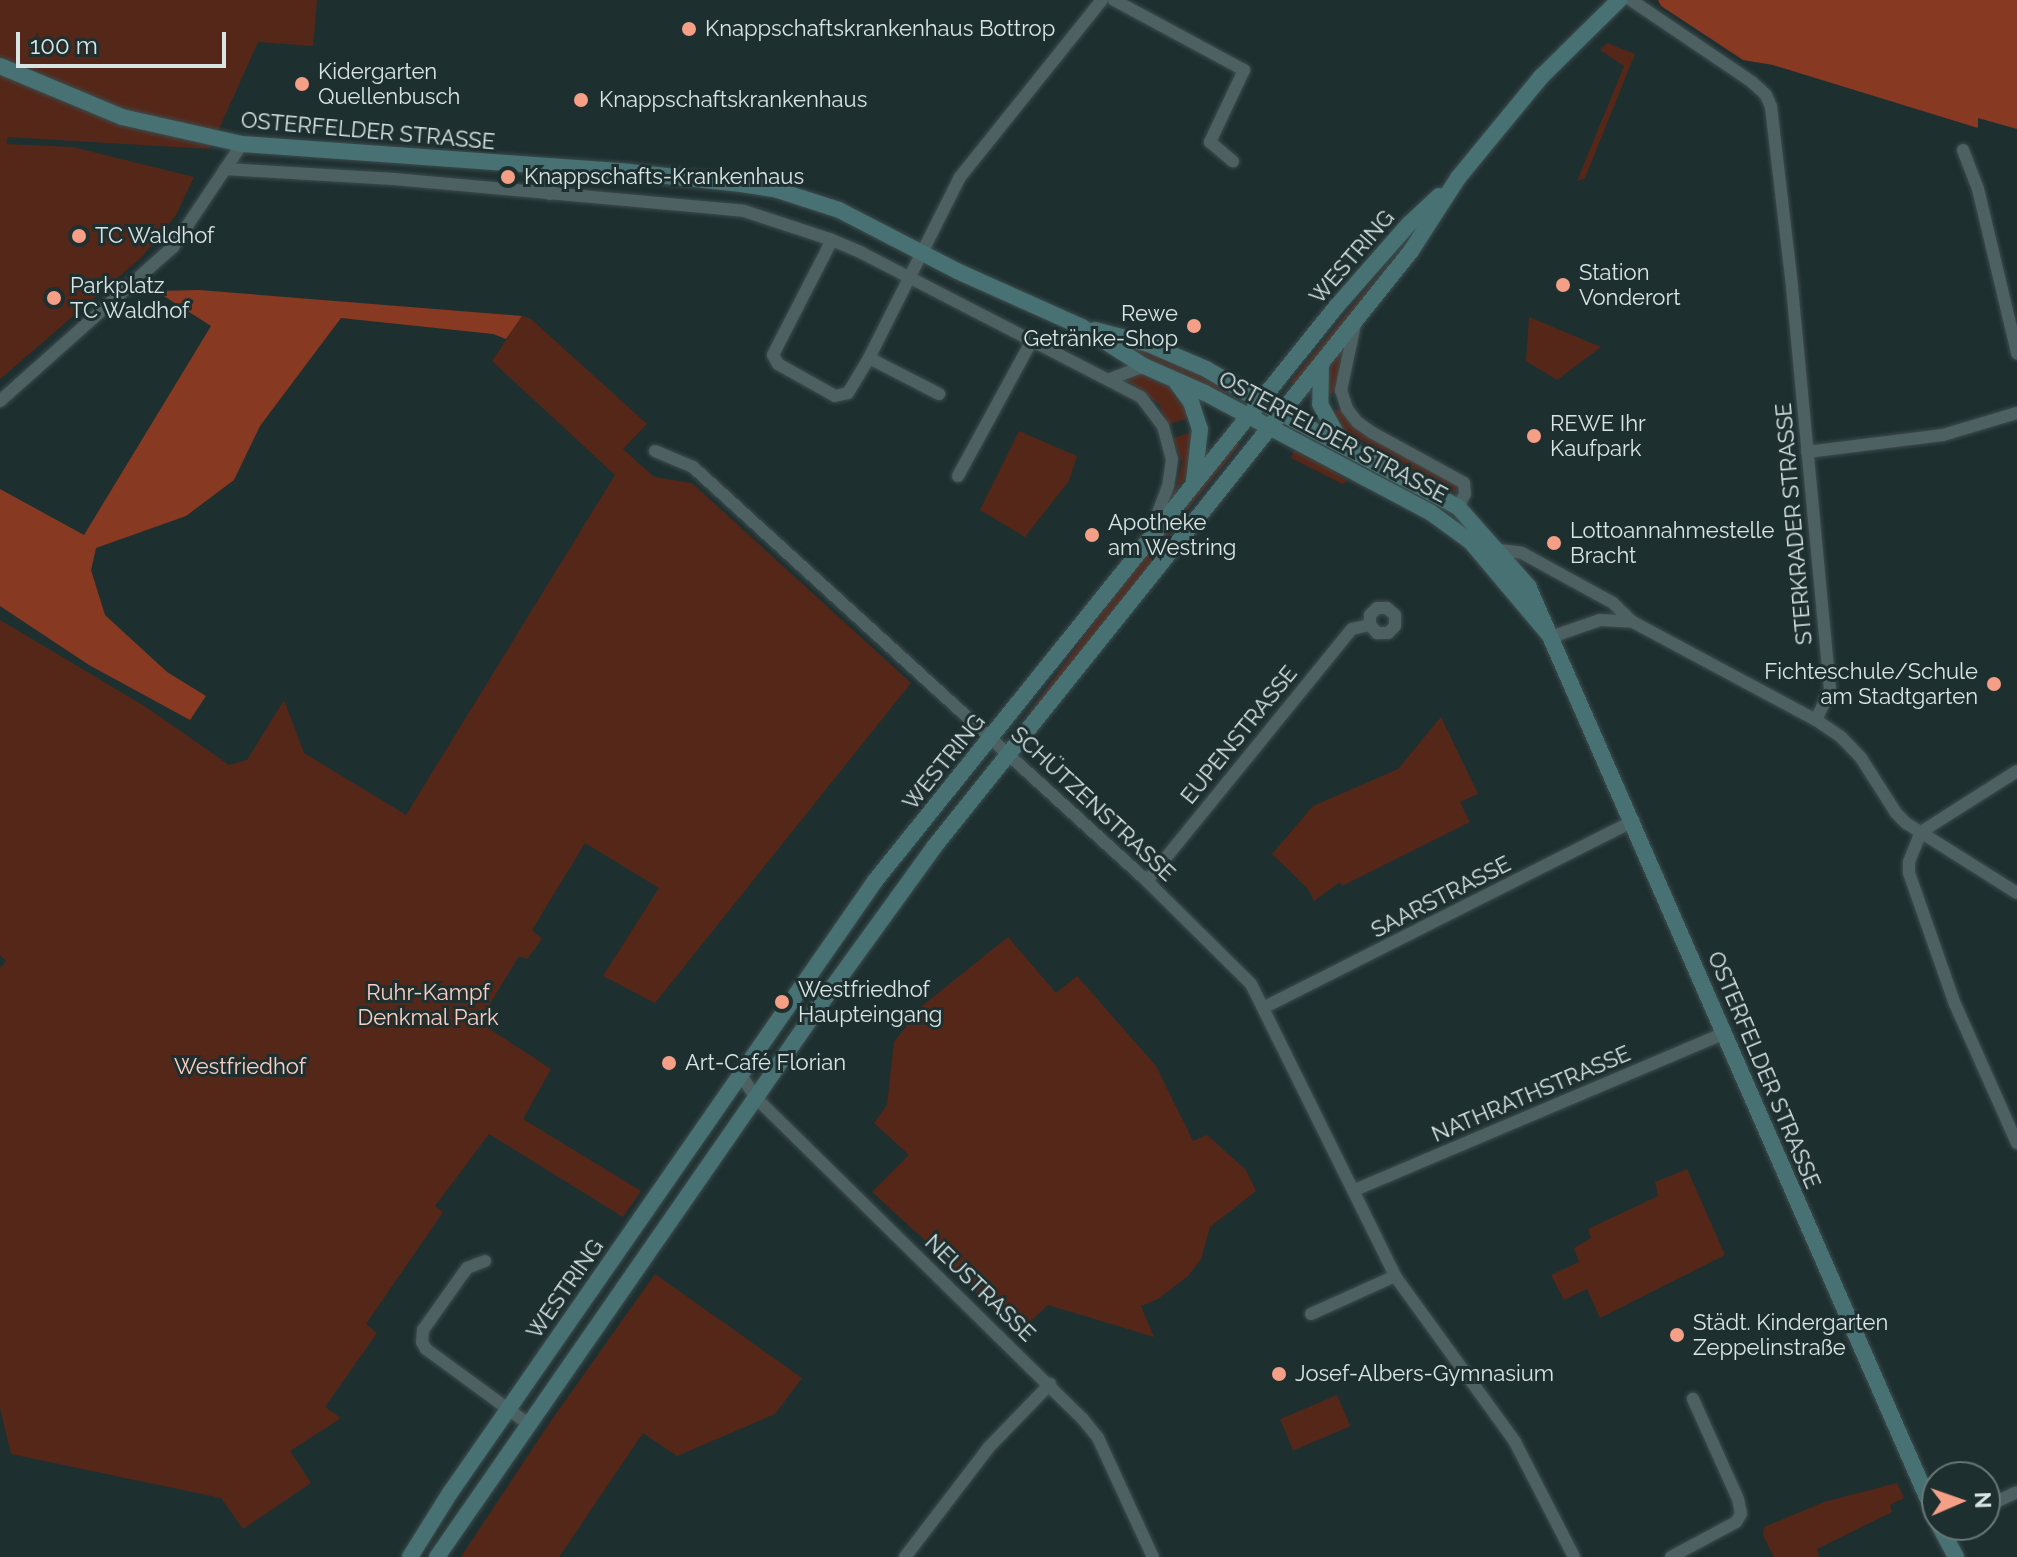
<!DOCTYPE html>
<meta charset="utf-8">
<style>
body{margin:0}
#map{position:relative;width:2017px;height:1557px;overflow:hidden;background:#1e2f30;font-family:Raleway,sans-serif}
div>[style]{position:absolute}
[style*='--x']{left:calc(var(--x)*1px);top:calc(var(--y)*1px);width:calc(var(--w)*1px);rotate:calc(var(--a)*1deg)}
.green>*{inset:0;background:#552719;transform-origin:0 0}
.forest>*{inset:0;background:#883922}
.roads{filter:drop-shadow(0 0 2px #3d4c4d) drop-shadow(0 0 2px #3d4c4d)}
.minor>*{height:12px;margin:-6px;padding:0 6px;transform-origin:6px;border-radius:6px;background:#4e6162}
.secondary>*{height:16px;margin:-8px;padding:0 8px;transform-origin:8px;border-radius:8px;background:#487173}
.dots>*{width:22px;height:22px;translate:-50% -50%;box-sizing:border-box;border:4px solid #1e2f30;border-radius:50%}
span{translate:-50% -50%;white-space:nowrap;text-align:center;line-height:1.15;-webkit-text-stroke:6px #1e2f30;paint-order:stroke}
.poi-label{font-size:22px;color:#d9e4e4}
.left{translate:0 -50%;text-align:left}
.right{translate:-100% -50%;text-align:right}
.street-label{font-size:22px;color:#d9e4e4}
.park-label{font-size:22px;color:#fecec0}
.north{position:absolute;left:1921px;top:1461px;width:80px;height:80px;box-sizing:border-box;background:#1e2f30;border:2px solid #697778;border-radius:50%;rotate:88deg;font-size:22px;font-weight:700;line-height:32px;text-align:center;color:#d9e4e4}
.north::after{content:'';display:block;margin:auto;width:28px;height:36px;background:#f49f86;clip-path:polygon(50% 0,100% 100%,50% 72%,0 100%)}
.scale{position:absolute;left:16px;top:32px;width:210px;height:36px;box-sizing:border-box;border:4px solid #d9e4e4;border-top:0;padding-left:10px;font-size:24px;line-height:28px;white-space:nowrap;color:#d9e4e4;-webkit-text-stroke:6px #1e2f30;paint-order:stroke}
</style>
<div id="map">
<div class="green">
<i style="clip-path:polygon(0 0,317px 0,313px 46px,258px 42px,210px 149px,7px 137px,7px 144px,73px 147px,194px 177px,176px 215px,142px 257px,0 379px)"></i>
<i style="clip-path:polygon(1607px 43px,1635px 54px,1585px 178px,1577px 181px,1624px 66px,1600px 50px)"></i>
<i style="clip-path:polygon(1400px 249px,1295px 385px,1290px 382px,1344px 316px)"></i>
<i style="clip-path:polygon(522px 316px,531px 319px,647px 424px,623px 449px,654px 477px,692px 483px,911px 683px,655px 1003px,603px 976px,659px 888px,585px 843px,532px 930px,542px 939px,527px 959px,519px 956px,479px 1022px,551px 1069px,523px 1119px,641px 1191px,623px 1217px,489px 1134px,435px 1206px,443px 1212px,366px 1324px,377px 1333px,325px 1407px,341px 1418px,290px 1451px,311px 1483px,243px 1529px,221px 1498px,11px 1454px,0 1408px,0 968px,6px 961px,0 955px,0 620px,146px 707px,229px 765px,247px 760px,284px 700px,304px 753px,406px 815px,615px 475px,492px 361px)"></i>
<i style="clip-path:polygon(1529px 317px,1601px 347px,1557px 380px,1526px 361px)"></i>
<i style="clip-path:polygon(1126px 341px,1175px 363px,1229px 389px,1225px 396px,1133px 351px)"></i>
<i style="clip-path:polygon(1346px 344px,1337px 392px,1325px 394px,1331px 365px)"></i>
<i style="clip-path:polygon(1146px 373px,1171px 388px,1191px 417px,1167px 425px,1159px 404px,1124px 378px)"></i>
<i style="clip-path:polygon(1343px 409px,1458px 485px,1456px 493px,1348px 433px,1329px 411px)"></i>
<i style="clip-path:polygon(1019px 431px,1077px 456px,1069px 481px,1025px 537px,980px 510px)"></i>
<i style="clip-path:polygon(1195px 431px,1192px 466px,1170px 502px,1169px 492px,1176px 489px,1182px 462px,1173px 438px)"></i>
<i style="clip-path:polygon(1235px 442px,1240px 445px,1185px 513px,1146px 572px,1031px 716px,1028px 714px,1112px 598px)"></i>
<i style="clip-path:polygon(1294px 450px,1330px 469px,1348px 481px,1342px 484px,1291px 458px)"></i>
<i style="clip-path:polygon(1441px 717px,1478px 794px,1460px 802px,1470px 822px,1342px 886px,1340px 882px,1314px 901px,1308px 889px,1272px 854px,1313px 806px,1398px 769px)"></i>
<i style="clip-path:polygon(1008px 937px,1056px 993px,1077px 976px,1156px 1066px,1193px 1141px,1207px 1135px,1246px 1170px,1256px 1191px,1210px 1227px,1201px 1259px,1188px 1276px,1158px 1299px,1141px 1306px,1154px 1337px,1048px 1305px,1017px 1334px,927px 1242px,872px 1192px,909px 1155px,874px 1123px,887px 1105px,894px 1042px,922px 1006px)"></i>
<i style="clip-path:polygon(1687px 1169px,1725px 1255px,1600px 1318px,1587px 1289px,1564px 1300px,1551px 1275px,1579px 1262px,1574px 1248px,1591px 1238px,1588px 1229px,1658px 1196px,1655px 1182px)"></i>
<i style="clip-path:polygon(655px 1274px,802px 1378px,775px 1414px,677px 1456px,643px 1433px,559px 1557px,461px 1557px,548px 1425px)"></i>
<i style="left:1337px;top:1395px;width:34px;height:62px;rotate:67deg"></i>
<i style="clip-path:polygon(1897px 1483px,1904px 1498px,1890px 1505px,1892px 1512px,1817px 1549px,1819px 1557px,1774px 1557px,1763px 1535px,1764px 1527px,1824px 1502px)"></i>
</div>
<div class="forest">
<i style="clip-path:polygon(1658px 0,2017px 0,2017px 129px,1978px 118px,1978px 128px,1773px 65px,1743px 60px,1661px 6px)"></i>
<i style="clip-path:polygon(199px 290px,522px 316px,506px 339px,493px 334px,341px 318px,260px 426px,234px 480px,186px 516px,96px 548px,91px 570px,105px 615px,167px 672px,206px 696px,190px 720px,89px 665px,0 606px,0 489px,84px 535px,211px 326px,156px 291px)"></i>
</div>
<div class="roads">
<div class="minor">
<i style="--x:1114;--y:0;--w:148;--a:28.3"></i>
<i style="--x:1244;--y:70;--w:80;--a:115.3"></i>
<i style="--x:1210;--y:142;--w:30;--a:40"></i>
<i style="--x:1631;--y:0;--w:146;--a:34.1"></i>
<i style="--x:1752;--y:82;--w:19;--a:43"></i>
<i style="--x:1766;--y:95;--w:13;--a:67"></i>
<i style="--x:1771;--y:107;--w:181;--a:83.3"></i>
<i style="--x:1792;--y:287;--w:405;--a:84.6"></i>
<i style="--x:1830;--y:690;--w:33;--a:115"></i>
<i style="--x:1963;--y:150;--w:42;--a:69"></i>
<i style="--x:1978;--y:189;--w:169;--a:76.6"></i>
<i style="--x:225;--y:169;--w:169;--a:3.4"></i>
<i style="--x:394;--y:179;--w:351;--a:5.2"></i>
<i style="--x:744;--y:211;--w:93;--a:18.2"></i>
<i style="--x:832;--y:240;--w:33;--a:23"></i>
<i style="--x:862;--y:253;--w:314;--a:27.3"></i>
<i style="--x:1141;--y:397;--w:36;--a:53"></i>
<i style="--x:1163;--y:426;--w:34;--a:75"></i>
<i style="--x:1172;--y:459;--w:27;--a:98"></i>
<i style="--x:1168;--y:486;--w:46;--a:110.4"></i>
<i style="--x:550;--y:194;--w:27;--a:-86"></i>
<i style="--x:832;--y:240;--w:129;--a:117.2"></i>
<i style="--x:773;--y:355;--w:10;--a:61"></i>
<i style="--x:778;--y:364;--w:65;--a:29.3"></i>
<i style="--x:835;--y:396;--w:13;--a:-13"></i>
<i style="--x:848;--y:393;--w:41;--a:-59"></i>
<i style="--x:869;--y:358;--w:203;--a:-63.3"></i>
<i style="--x:960;--y:177;--w:227;--a:-51.3"></i>
<i style="--x:1356;--y:320;--w:72;--a:102.1"></i>
<i style="--x:1341;--y:390;--w:20;--a:72"></i>
<i style="--x:1347;--y:409;--w:16;--a:52"></i>
<i style="--x:1357;--y:422;--w:19;--a:35"></i>
<i style="--x:1373;--y:433;--w:104;--a:28.8"></i>
<i style="--x:1464;--y:483;--w:11;--a:85"></i>
<i style="--x:1465;--y:494;--w:15;--a:118"></i>
<i style="--x:869;--y:358;--w:79;--a:27.2"></i>
<i style="--x:1110;--y:379;--w:36;--a:-21"></i>
<i style="--x:0;--y:401;--w:232;--a:-41.7"></i>
<i style="--x:173;--y:247;--w:124;--a:-56.2"></i>
<i style="--x:655;--y:451;--w:41;--a:22.8"></i>
<i style="--x:693;--y:467;--w:614;--a:42.36"></i>
<i style="--x:1147;--y:881;--w:146;--a:44.7"></i>
<i style="--x:1251;--y:984;--w:326;--a:63.7"></i>
<i style="--x:1395;--y:1276;--w:205;--a:54.1"></i>
<i style="--x:1515;--y:1442;--w:129;--a:62.8"></i>
<i style="--x:1807;--y:452;--w:137;--a:-7.1"></i>
<i style="--x:1943;--y:435;--w:77;--a:-16.6"></i>
<i style="--x:958;--y:476;--w:155;--a:-61.4"></i>
<i style="--x:1499;--y:550;--w:23;--a:7"></i>
<i style="--x:1522;--y:553;--w:104;--a:28.8"></i>
<i style="--x:1613;--y:603;--w:28;--a:44"></i>
<i style="--x:1633;--y:622;--w:208;--a:28.2"></i>
<i style="--x:1816;--y:720;--w:30;--a:34"></i>
<i style="--x:1841;--y:737;--w:29;--a:46"></i>
<i style="--x:1861;--y:758;--w:65;--a:57.5"></i>
<i style="--x:1896;--y:813;--w:14;--a:45"></i>
<i style="--x:1906;--y:823;--w:131;--a:32.2"></i>
<i style="--x:1551;--y:637;--w:52;--a:-19.1"></i>
<i style="--x:1600;--y:620;--w:33;--a:3"></i>
<i style="--x:1921;--y:832;--w:32;--a:112"></i>
<i style="--x:1909;--y:862;--w:11;--a:90"></i>
<i style="--x:1909;--y:873;--w:139;--a:70.7"></i>
<i style="--x:1955;--y:1004;--w:152;--a:66"></i>
<i style="--x:1921;--y:832;--w:114;--a:-32.4"></i>
<i style="--x:1147;--y:881;--w:325;--a:-50.9"></i>
<i style="--x:1352;--y:629;--w:18;--a:-13"></i>
<i style="--x:1370;--y:625;--w:11;--a:49"></i>
<i style="--x:1377;--y:633;--w:11;--a:0"></i>
<i style="--x:1388;--y:633;--w:10;--a:-45"></i>
<i style="--x:1395;--y:626;--w:11;--a:-90"></i>
<i style="--x:1395;--y:615;--w:11;--a:-139"></i>
<i style="--x:1387;--y:608;--w:10;--a:180"></i>
<i style="--x:1377;--y:608;--w:10;--a:135"></i>
<i style="--x:1370;--y:615;--w:10;--a:90"></i>
<i style="--x:1265;--y:1007;--w:413;--a:-26.8"></i>
<i style="--x:741;--y:1075;--w:27;--a:57"></i>
<i style="--x:756;--y:1098;--w:457;--a:44.5"></i>
<i style="--x:1082;--y:1418;--w:26;--a:51"></i>
<i style="--x:1098;--y:1438;--w:131;--a:65.2"></i>
<i style="--x:1355;--y:1190;--w:400;--a:-23"></i>
<i style="--x:485;--y:1261;--w:19;--a:159"></i>
<i style="--x:467;--y:1268;--w:76;--a:125.4"></i>
<i style="--x:423;--y:1330;--w:12;--a:95"></i>
<i style="--x:422;--y:1342;--w:8;--a:60"></i>
<i style="--x:426;--y:1349;--w:125;--a:36.2"></i>
<i style="--x:1311;--y:1314;--w:92;--a:-24.3"></i>
<i style="--x:1985;--y:1507;--w:35;--a:-25"></i>
<i style="--x:905;--y:1557;--w:138;--a:-52.6"></i>
<i style="--x:989;--y:1447;--w:88;--a:-45.9"></i>
<i style="--x:1671;--y:1557;--w:74;--a:-28.3"></i>
<i style="--x:1736;--y:1522;--w:9;--a:-58"></i>
<i style="--x:1741;--y:1514;--w:15;--a:-101"></i>
<i style="--x:1738;--y:1499;--w:110;--a:-114.2"></i>
</div>
<div class="secondary">
<i style="--x:0;--y:66;--w:132;--a:22.7"></i>
<i style="--x:122;--y:117;--w:123;--a:12.7"></i>
<i style="--x:242;--y:144;--w:388;--a:4.1"></i>
<i style="--x:629;--y:172;--w:113;--a:6.1"></i>
<i style="--x:741;--y:184;--w:36;--a:9"></i>
<i style="--x:777;--y:190;--w:65;--a:17.9"></i>
<i style="--x:839;--y:210;--w:133;--a:27.3"></i>
<i style="--x:957;--y:271;--w:137;--a:24.1"></i>
<i style="--x:1082;--y:327;--w:73;--a:32.2"></i>
<i style="--x:1144;--y:366;--w:67;--a:23.9"></i>
<i style="--x:1205;--y:393;--w:255;--a:27.9"></i>
<i style="--x:1430;--y:512;--w:51;--a:36.2"></i>
<i style="--x:1471;--y:542;--w:124;--a:49.9"></i>
<i style="--x:1095;--y:330;--w:55;--a:14.8"></i>
<i style="--x:1148;--y:344;--w:63;--a:23.3"></i>
<i style="--x:1206;--y:369;--w:87;--a:30.4"></i>
<i style="--x:1281;--y:413;--w:200;--a:28"></i>
<i style="--x:1458;--y:507;--w:106;--a:48.5"></i>
<i style="--x:1528;--y:586;--w:1020;--a:66.35"></i>
<i style="--x:1321;--y:365;--w:39;--a:91"></i>
<i style="--x:1320;--y:404;--w:46;--a:61.2"></i>
<i style="--x:1177;--y:383;--w:24;--a:54"></i>
<i style="--x:1191;--y:402;--w:28;--a:72"></i>
<i style="--x:1200;--y:429;--w:52;--a:96.6"></i>
<i style="--x:1939;--y:1525;--w:36;--a:62"></i>
<i style="--x:410;--y:1557;--w:75;--a:-58"></i>
<i style="--x:450;--y:1493;--w:745;--a:-55.22"></i>
<i style="--x:875;--y:881;--w:736;--a:-51.23"></i>
<i style="--x:1336;--y:307;--w:111;--a:-48.7"></i>
<i style="--x:1409;--y:224;--w:41;--a:-43"></i>
<i style="--x:437;--y:1557;--w:675;--a:-55.25"></i>
<i style="--x:822;--y:1002;--w:191;--a:-54.1"></i>
<i style="--x:934;--y:847;--w:763;--a:-51.33"></i>
<i style="--x:1411;--y:251;--w:87;--a:-57.2"></i>
<i style="--x:1458;--y:178;--w:131;--a:-50.6"></i>
<i style="--x:1541;--y:77;--w:110;--a:-44.6"></i>
</div>
</div>
<div class="dots">
<i style="left:689px;top:29px;background:#f49f86"></i>
<i style="left:302px;top:84px;background:#f49f86"></i>
<i style="left:581px;top:100px;background:#f49f86"></i>
<i style="left:508px;top:177px;background:#f49f86"></i>
<i style="left:79px;top:236px;background:#f49f86"></i>
<i style="left:1563px;top:285px;background:#f49f86"></i>
<i style="left:54px;top:298px;background:#f49f86"></i>
<i style="left:1194px;top:326px;background:#f49f86"></i>
<i style="left:1534px;top:436px;background:#f49f86"></i>
<i style="left:1092px;top:535px;background:#f49f86"></i>
<i style="left:1554px;top:543px;background:#f49f86"></i>
<i style="left:1994px;top:684px;background:#f49f86"></i>
<i style="left:782px;top:1002px;background:#f49f86"></i>
<i style="left:669px;top:1063px;background:#f49f86"></i>
<i style="left:1677px;top:1335px;background:#f49f86"></i>
<i style="left:1279px;top:1374px;background:#f49f86"></i>
</div>
<div class="poi-label">
<span class="left" style="left:705px;top:29px">Knappschaftskrankenhaus Bottrop</span>
<span class="left" style="left:318px;top:84px">Kidergarten<br>Quellenbusch</span>
<span class="left" style="left:599px;top:100px">Knappschaftskrankenhaus</span>
<span class="left" style="left:524px;top:177px">Knappschafts-Krankenhaus</span>
<span class="left" style="left:95px;top:236px">TC Waldhof</span>
<span class="left" style="left:1579px;top:285px">Station<br>Vonderort</span>
<span class="left" style="left:70px;top:298px">Parkplatz<br>TC Waldhof</span>
<span class="right" style="left:1178px;top:326px">Rewe<br>Getränke-Shop</span>
<span class="left" style="left:1550px;top:436px">REWE Ihr<br>Kaufpark</span>
<span class="left" style="left:1108px;top:535px">Apotheke<br>am Westring</span>
<span class="left" style="left:1570px;top:543px">Lottoannahmestelle<br>Bracht</span>
<span class="right" style="left:1978px;top:684px">Fichteschule/Schule<br>am Stadtgarten</span>
<span class="left" style="left:798px;top:1002px">Westfriedhof<br>Haupteingang</span>
<span class="left" style="left:685px;top:1063px">Art-Café Florian</span>
<span class="left" style="left:1693px;top:1335px">Städt. Kindergarten<br>Zeppelinstraße</span>
<span class="left" style="left:1295px;top:1374px">Josef-Albers-Gymnasium</span>
</div>
<div class="street-label">
<span style="left:368px;top:131px;rotate:5deg">OSTERFELDER STRASSE</span>
<span style="left:1352px;top:257px;rotate:-49deg">WESTRING</span>
<span style="left:1333px;top:437px;rotate:28deg">OSTERFELDER STRASSE</span>
<span style="left:1794px;top:524px;rotate:-95deg">STERKRADER STRASSE</span>
<span style="left:1239px;top:735px;rotate:-51deg">EUPENSTRASSE</span>
<span style="left:944px;top:762px;rotate:-51deg">WESTRING</span>
<span style="left:1093px;top:804px;rotate:43deg">SCHÜTZENSTRASSE</span>
<span style="left:1441px;top:897px;rotate:-27deg">SAARSTRASSE</span>
<span style="left:1764px;top:1070px;rotate:67deg">OSTERFELDER STRASSE</span>
<span style="left:1531px;top:1094px;rotate:-23deg">NATHRATHSTRASSE</span>
<span style="left:980px;top:1288px;rotate:44deg">NEUSTRASSE</span>
<span style="left:565px;top:1289px;rotate:-55deg">WESTRING</span>
</div>
<div class="park-label">
<span style="left:428px;top:1005px">Ruhr-Kampf<br>Denkmal Park</span>
<span style="left:240px;top:1067px">Westfriedhof</span>
</div>
<div class="north">N</div>
<div class="scale">100 m</div>
</div>
